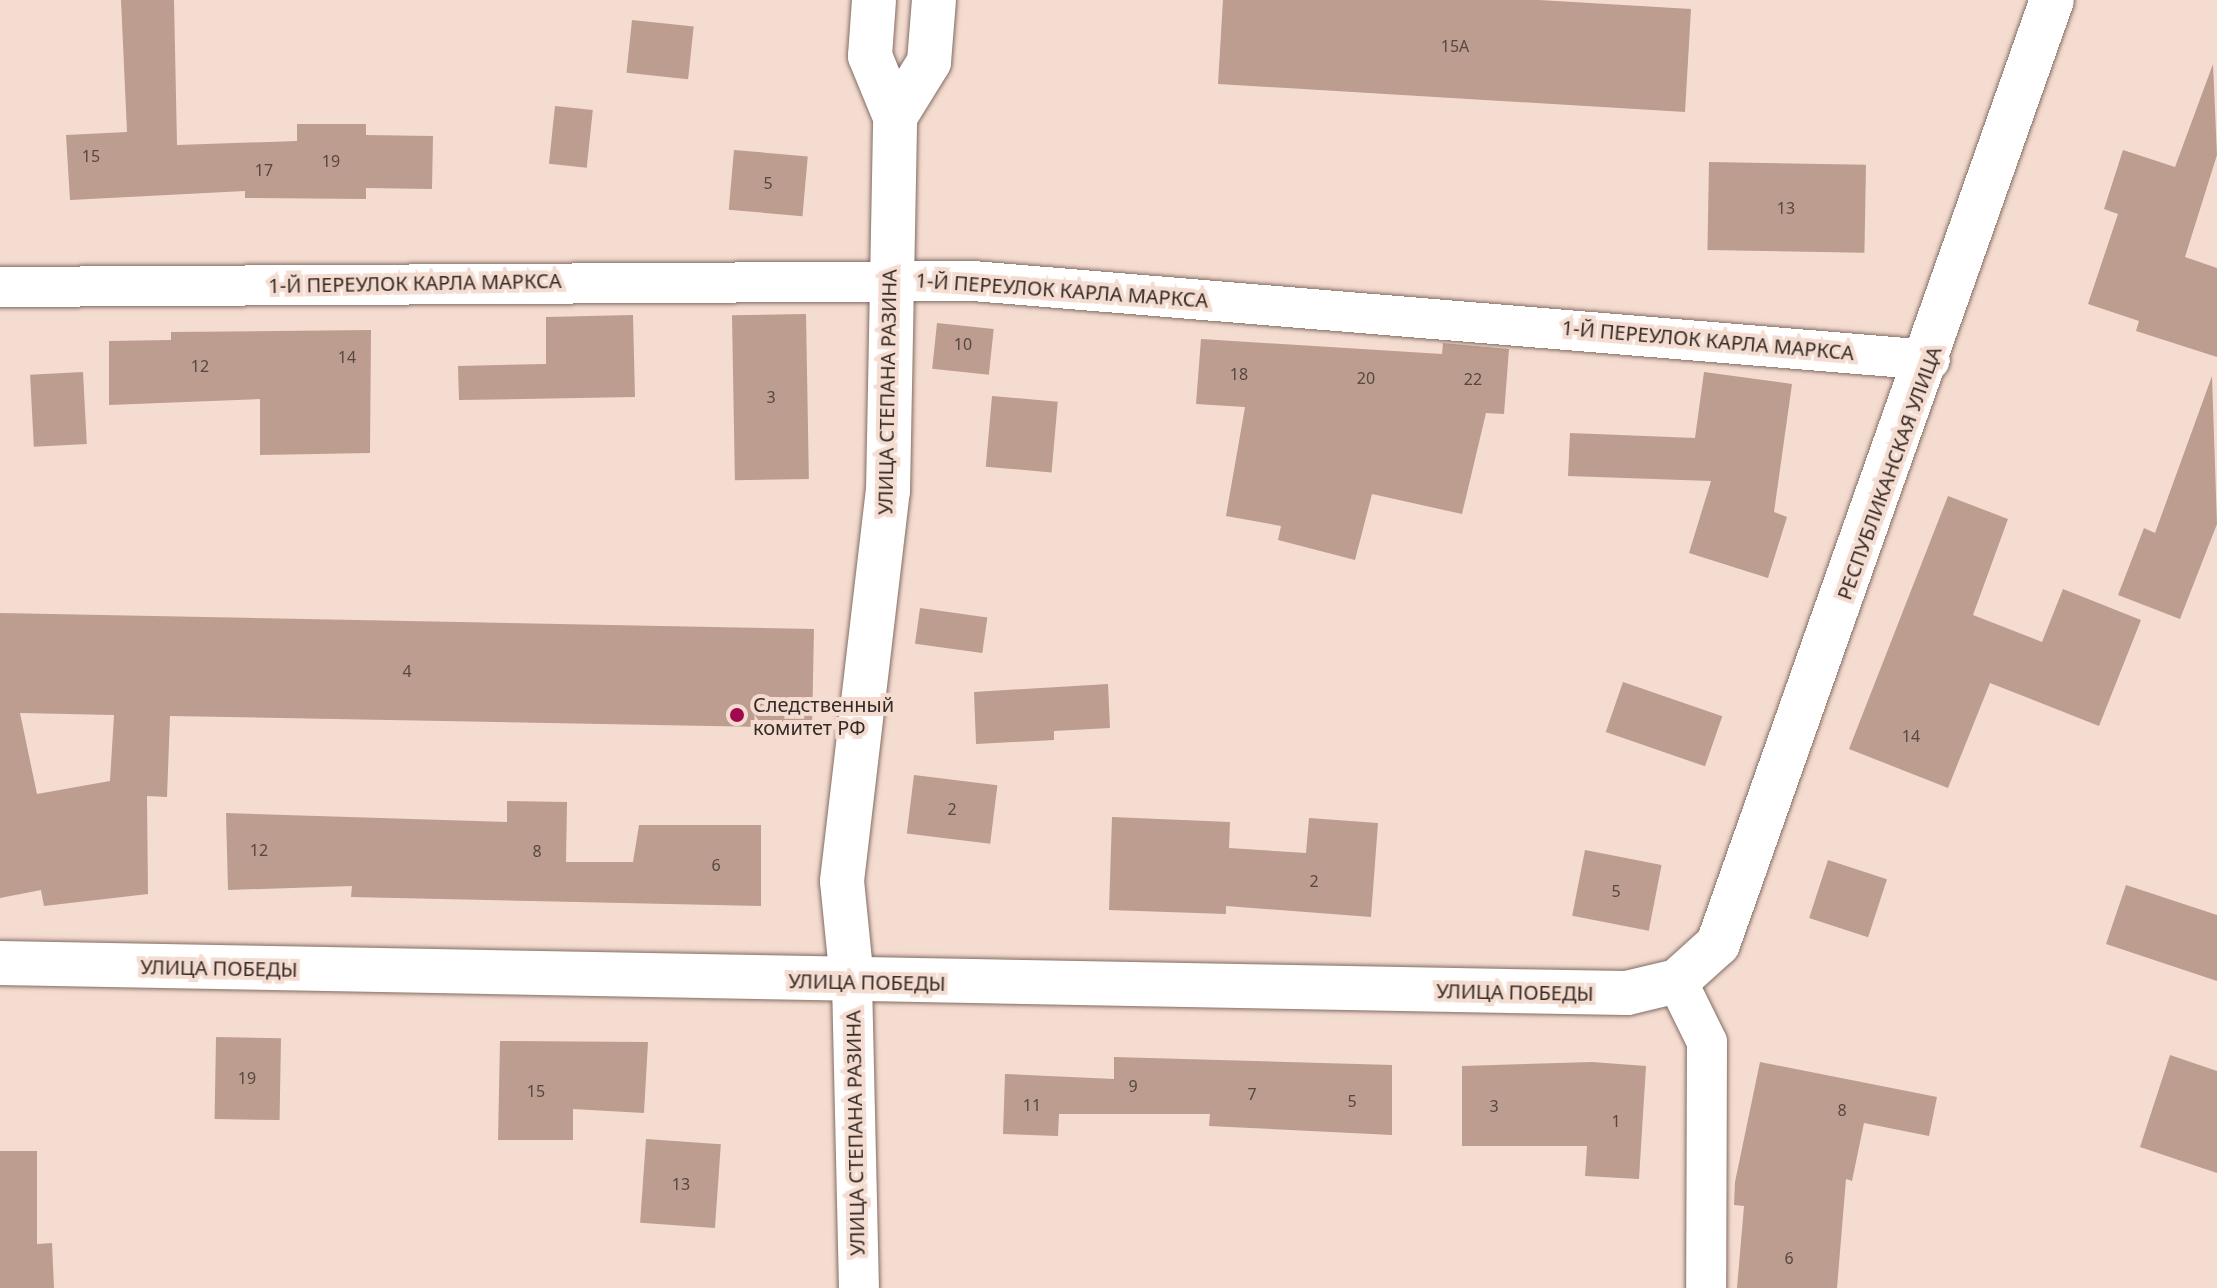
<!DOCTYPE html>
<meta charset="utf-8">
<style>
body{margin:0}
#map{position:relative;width:2217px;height:1288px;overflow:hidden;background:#f5dcd0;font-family:"Noto Sans",sans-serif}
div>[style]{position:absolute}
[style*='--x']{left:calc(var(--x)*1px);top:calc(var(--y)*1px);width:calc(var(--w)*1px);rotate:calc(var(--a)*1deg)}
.building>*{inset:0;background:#bd9d8f;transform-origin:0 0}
.roads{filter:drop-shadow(0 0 2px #826c62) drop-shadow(0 0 2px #826c62)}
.minor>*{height:40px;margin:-20px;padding:0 20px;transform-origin:20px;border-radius:20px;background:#fff}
.tertiary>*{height:44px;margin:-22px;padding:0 22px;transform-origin:22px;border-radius:22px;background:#fff}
.dots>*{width:22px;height:22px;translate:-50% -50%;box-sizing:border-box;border:4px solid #f5dcd0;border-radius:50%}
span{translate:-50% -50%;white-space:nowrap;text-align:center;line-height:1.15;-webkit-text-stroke:8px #f5dcd0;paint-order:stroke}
.number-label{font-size:16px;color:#564740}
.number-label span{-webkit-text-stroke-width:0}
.street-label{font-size:20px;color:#342a26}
.poi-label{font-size:20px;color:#342a26}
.left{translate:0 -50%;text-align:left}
</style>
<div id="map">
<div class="building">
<i style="clip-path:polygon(121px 0,174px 0,177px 145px,297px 141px,297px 124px,366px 124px,366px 135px,433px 136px,432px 189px,366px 188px,366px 199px,245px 198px,245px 191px,70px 200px,66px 135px,127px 132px)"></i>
<i style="clip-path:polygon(1223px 0,1539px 0,1691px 9px,1685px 112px,1218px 84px)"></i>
<i style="left:632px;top:20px;width:62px;height:53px;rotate:6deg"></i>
<i style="clip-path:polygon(2213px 64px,2217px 155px,2185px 257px,2217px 268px,2217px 357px,2136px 331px,2139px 321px,2088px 304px,2118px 214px,2104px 209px,2123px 150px,2175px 167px)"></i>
<i style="left:555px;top:106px;width:38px;height:58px;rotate:6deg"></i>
<i style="left:734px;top:150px;width:74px;height:60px;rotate:5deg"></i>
<i style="left:1709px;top:162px;width:157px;height:88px;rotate:1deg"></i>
<i style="left:806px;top:314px;width:165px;height:74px;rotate:89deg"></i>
<i style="clip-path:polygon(633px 315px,635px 397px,459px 400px,458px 366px,546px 364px,546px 317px)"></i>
<i style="left:937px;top:323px;width:57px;height:46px;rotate:6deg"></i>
<i style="clip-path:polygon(371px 330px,370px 453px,260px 455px,260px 399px,109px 405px,109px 341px,171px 340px,171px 332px)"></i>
<i style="clip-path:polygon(1201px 339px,1442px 354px,1443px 343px,1509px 349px,1504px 414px,1486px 413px,1462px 514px,1372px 494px,1355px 560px,1278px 540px,1281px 526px,1226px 516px,1245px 407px,1196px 404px)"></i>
<i style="left:83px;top:372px;width:72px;height:53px;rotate:87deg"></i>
<i style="clip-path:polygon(1704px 372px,1792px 384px,1774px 512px,1787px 517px,1768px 578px,1689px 553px,1711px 481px,1568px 476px,1570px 433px,1695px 438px)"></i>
<i style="clip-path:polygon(2212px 376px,2217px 524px,2180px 619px,2118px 595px,2144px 528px,2155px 533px)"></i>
<i style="left:992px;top:396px;width:66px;height:71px;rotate:5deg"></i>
<i style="clip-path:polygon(1948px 496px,2008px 519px,1973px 615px,2042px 642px,2063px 589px,2141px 620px,2099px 726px,1990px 683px,1948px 788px,1849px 749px)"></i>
<i style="left:920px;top:608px;width:68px;height:36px;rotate:8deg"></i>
<i style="clip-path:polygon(evenodd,0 613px,814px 629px,812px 728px,170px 716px,167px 797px,147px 796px,148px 894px,44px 906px,41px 890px,0 898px,0 613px,20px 713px,114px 715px,110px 781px,37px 794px,20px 713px)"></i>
<i style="left:1623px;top:682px;width:105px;height:53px;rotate:19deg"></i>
<i style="clip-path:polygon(1108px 684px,1110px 728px,1054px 731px,1054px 740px,976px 744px,974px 692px)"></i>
<i style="left:914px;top:775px;width:84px;height:59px;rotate:7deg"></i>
<i style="clip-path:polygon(507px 801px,567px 802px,566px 862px,633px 862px,639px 825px,761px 825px,761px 906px,351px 897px,352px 886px,228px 890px,226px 813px,507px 822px)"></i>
<i style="clip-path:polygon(1112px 817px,1230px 822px,1229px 848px,1306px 853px,1309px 818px,1378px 823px,1371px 917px,1226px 906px,1226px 914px,1109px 910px)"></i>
<i style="left:1585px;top:850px;width:78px;height:67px;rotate:11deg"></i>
<i style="left:1828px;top:860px;width:62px;height:61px;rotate:18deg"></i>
<i style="clip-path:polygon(2126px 885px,2217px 915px,2217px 981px,2106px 944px)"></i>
<i style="left:216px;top:1037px;width:65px;height:82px;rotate:1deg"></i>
<i style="clip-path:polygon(500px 1041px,648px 1042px,644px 1113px,573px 1109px,573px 1140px,498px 1140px)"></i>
<i style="clip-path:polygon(2170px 1055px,2217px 1071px,2217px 1173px,2140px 1147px)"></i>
<i style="clip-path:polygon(1114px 1057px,1392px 1065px,1392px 1135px,1209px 1126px,1210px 1114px,1059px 1114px,1058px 1136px,1003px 1134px,1005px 1074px,1114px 1079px)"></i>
<i style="clip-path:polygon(1592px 1062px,1646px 1066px,1639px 1179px,1585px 1176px,1587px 1146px,1462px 1146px,1462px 1066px)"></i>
<i style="clip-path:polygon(1760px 1062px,1937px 1097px,1929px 1136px,1864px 1123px,1852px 1181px,1846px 1179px,1837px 1288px,1737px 1288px,1744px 1206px,1734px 1205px,1735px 1182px)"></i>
<i style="left:646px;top:1139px;width:75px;height:84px;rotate:4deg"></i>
<i style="clip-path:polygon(0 1151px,37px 1151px,37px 1244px,52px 1243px,54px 1288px,0 1288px)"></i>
</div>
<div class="roads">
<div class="minor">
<i style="--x:0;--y:287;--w:973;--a:-0.35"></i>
<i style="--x:973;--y:281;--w:960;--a:4.72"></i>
<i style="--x:852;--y:981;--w:307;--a:88.7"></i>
<i style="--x:1677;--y:981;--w:68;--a:63.8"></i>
<i style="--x:1707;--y:1042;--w:246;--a:90.2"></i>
</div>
<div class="tertiary">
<i style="--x:895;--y:117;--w:65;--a:-58.3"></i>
<i style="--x:929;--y:62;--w:62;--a:-85.4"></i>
<i style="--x:0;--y:963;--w:1627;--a:1.06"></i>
<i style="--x:1627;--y:993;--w:51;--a:-13.5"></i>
<i style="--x:1677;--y:981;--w:55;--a:-42.1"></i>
<i style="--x:1718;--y:944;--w:1001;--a:-70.52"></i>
<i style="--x:852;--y:981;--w:100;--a:-95.7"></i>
<i style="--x:842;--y:881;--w:393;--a:-83.3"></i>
<i style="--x:888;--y:491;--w:374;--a:-88.9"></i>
<i style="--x:895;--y:117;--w:66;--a:-112.3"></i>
<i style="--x:870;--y:56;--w:56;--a:-85.9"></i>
</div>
</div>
<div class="dots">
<i style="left:737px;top:715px;background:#a1094c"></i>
</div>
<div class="number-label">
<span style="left:1455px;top:46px">15А</span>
<span style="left:91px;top:156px">15</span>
<span style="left:331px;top:161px">19</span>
<span style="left:264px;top:170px">17</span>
<span style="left:768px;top:183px">5</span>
<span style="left:1786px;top:208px">13</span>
<span style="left:963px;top:344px">10</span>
<span style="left:347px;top:357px">14</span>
<span style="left:200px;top:366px">12</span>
<span style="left:1239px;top:374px">18</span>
<span style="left:1366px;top:378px">20</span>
<span style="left:1473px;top:379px">22</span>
<span style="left:771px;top:397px">3</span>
<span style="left:407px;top:671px">4</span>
<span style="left:1911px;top:736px">14</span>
<span style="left:952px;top:809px">2</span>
<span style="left:259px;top:850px">12</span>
<span style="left:537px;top:851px">8</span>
<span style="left:716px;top:865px">6</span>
<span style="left:1314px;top:881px">2</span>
<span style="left:1616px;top:891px">5</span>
<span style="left:247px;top:1078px">19</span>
<span style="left:1133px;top:1086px">9</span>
<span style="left:536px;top:1091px">15</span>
<span style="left:1252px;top:1094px">7</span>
<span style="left:1352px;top:1101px">5</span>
<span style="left:1032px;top:1105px">11</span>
<span style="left:1494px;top:1106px">3</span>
<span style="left:1842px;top:1110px">8</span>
<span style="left:1616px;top:1121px">1</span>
<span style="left:681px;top:1184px">13</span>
<span style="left:1789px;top:1258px">6</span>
</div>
<div class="street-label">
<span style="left:415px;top:283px;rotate:-1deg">1-Й ПЕРЕУЛОК КАРЛА МАРКСА</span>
<span style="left:1062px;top:290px;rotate:4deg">1-Й ПЕРЕУЛОК КАРЛА МАРКСА</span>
<span style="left:1708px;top:340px;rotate:5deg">1-Й ПЕРЕУЛОК КАРЛА МАРКСА</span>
<span style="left:887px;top:392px;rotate:-89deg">УЛИЦА СТЕПАНА РАЗИНА</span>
<span style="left:1889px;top:473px;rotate:-70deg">РЕСПУБЛИКАНСКАЯ УЛИЦА</span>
<span style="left:219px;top:968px;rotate:1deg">УЛИЦА ПОБЕДЫ</span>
<span style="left:867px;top:982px;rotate:1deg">УЛИЦА ПОБЕДЫ</span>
<span style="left:1515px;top:992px;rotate:1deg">УЛИЦА ПОБЕДЫ</span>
<span style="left:855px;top:1133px;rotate:-91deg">УЛИЦА СТЕПАНА РАЗИНА</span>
</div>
<div class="poi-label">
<span class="left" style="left:753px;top:716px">Следственный<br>комитет РФ</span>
</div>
</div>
